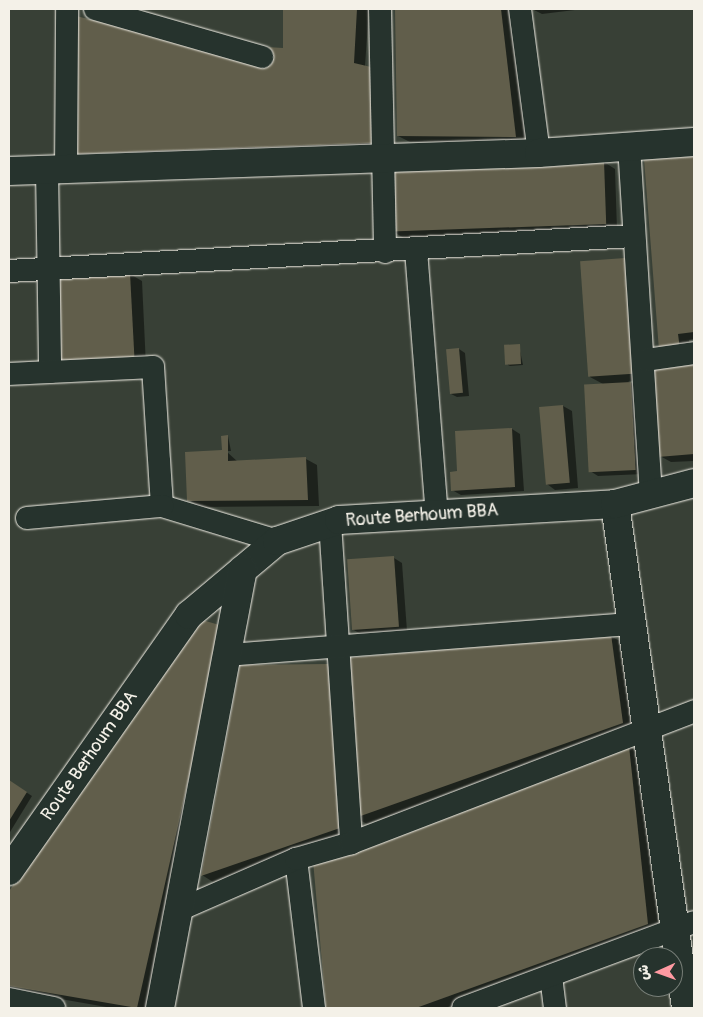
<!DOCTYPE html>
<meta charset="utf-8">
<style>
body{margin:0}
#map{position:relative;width:703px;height:1017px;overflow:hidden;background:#384036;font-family:Pangolin,"Playpen Sans Arabic",sans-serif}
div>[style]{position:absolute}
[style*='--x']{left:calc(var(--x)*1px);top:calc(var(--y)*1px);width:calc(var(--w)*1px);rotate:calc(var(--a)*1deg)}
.shadow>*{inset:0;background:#0007}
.building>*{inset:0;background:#615e4b;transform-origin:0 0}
.roads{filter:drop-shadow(0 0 1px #f4f1e8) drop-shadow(0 0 1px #f4f1e8)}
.street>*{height:22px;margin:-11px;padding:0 11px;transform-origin:11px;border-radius:11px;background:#26332d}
.secondary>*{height:28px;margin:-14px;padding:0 14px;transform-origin:14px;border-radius:14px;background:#26332d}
span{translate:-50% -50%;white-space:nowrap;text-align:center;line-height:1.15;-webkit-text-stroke:4px #26332d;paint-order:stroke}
.street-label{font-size:18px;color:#f4f1e8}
.frame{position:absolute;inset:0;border:10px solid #f4f1e8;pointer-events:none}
.north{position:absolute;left:633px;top:947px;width:50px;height:50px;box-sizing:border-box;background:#26332d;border:1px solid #787f78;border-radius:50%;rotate:268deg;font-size:14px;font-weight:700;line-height:20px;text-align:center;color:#f4f1e8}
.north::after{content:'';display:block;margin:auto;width:18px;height:22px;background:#ff9aa2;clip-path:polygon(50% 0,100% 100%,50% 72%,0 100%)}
</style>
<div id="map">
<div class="shadow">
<i style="clip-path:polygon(284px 9px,369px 9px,365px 66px,384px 149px,88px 160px,77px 153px,265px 64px,284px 49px)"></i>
<i style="clip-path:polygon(396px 9px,512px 9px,527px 143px,410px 142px,398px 136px)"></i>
<i style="clip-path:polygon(532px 9px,583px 9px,542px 14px)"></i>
<i style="clip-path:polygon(694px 156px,694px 339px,689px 340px,691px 355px,671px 356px,645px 160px)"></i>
<i style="clip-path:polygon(604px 162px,615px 169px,617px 230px,404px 238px,392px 231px)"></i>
<i style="clip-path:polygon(581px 262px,645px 380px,628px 381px,640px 388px,644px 474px,598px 476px,590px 471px,603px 384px,590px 377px)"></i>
<i style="clip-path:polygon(130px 274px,142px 281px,146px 366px,67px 372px)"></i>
<i style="clip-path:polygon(519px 346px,523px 365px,510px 366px,508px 365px)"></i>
<i style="clip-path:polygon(459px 349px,465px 353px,469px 396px,457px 397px,451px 394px)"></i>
<i style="clip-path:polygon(694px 361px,694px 461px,671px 462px,660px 456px)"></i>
<i style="clip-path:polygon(563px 406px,572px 411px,578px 488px,555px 490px,547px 484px)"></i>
<i style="clip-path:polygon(512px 429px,520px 434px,524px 491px,461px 495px,452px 490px,458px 472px)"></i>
<i style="clip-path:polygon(228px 436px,231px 451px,226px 451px,238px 462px,306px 459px,317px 465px,319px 506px,200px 507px,189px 500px,223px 451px)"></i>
<i style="clip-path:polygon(394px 558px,402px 563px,407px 631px,361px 634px,352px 629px)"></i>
<i style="clip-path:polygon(223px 627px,150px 1008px,112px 1008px,9px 990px,9px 893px)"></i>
<i style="clip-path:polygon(610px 636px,622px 642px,634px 729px,367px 824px,356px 818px)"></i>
<i style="clip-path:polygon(241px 667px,351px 834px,213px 882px,202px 875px)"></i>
<i style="clip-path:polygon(629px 747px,640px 753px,659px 930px,445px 1008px,327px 1008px,314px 861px)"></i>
<i style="clip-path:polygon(9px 781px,32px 796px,10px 832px,9px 831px)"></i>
</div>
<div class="building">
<i style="clip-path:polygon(283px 9px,357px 9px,354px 63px,371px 67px,373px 143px,76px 154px,72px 15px,264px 62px,267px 47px,283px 48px)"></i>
<i style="clip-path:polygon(395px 9px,501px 9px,516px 137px,397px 136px)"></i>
<i style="clip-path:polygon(694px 155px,694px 332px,678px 334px,680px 349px,659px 350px,644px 159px)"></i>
<i style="left:604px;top:161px;width:63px;height:215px;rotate:88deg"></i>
<i style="left:625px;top:258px;width:116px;height:45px;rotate:86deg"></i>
<i style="left:130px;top:273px;width:87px;height:77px;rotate:87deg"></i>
<i style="left:520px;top:344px;width:20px;height:16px;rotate:87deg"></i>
<i style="left:459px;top:348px;width:45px;height:13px;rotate:85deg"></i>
<i style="clip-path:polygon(694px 360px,694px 454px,658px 457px,652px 363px)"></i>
<i style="left:631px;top:382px;width:88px;height:47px;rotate:87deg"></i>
<i style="left:563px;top:405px;width:78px;height:24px;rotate:85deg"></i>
<i style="clip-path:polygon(512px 428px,515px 487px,451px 491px,450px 472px,457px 471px,455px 431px)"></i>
<i style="clip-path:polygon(228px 435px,228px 461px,306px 457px,308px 500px,187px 501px,185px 452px,222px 450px,221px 436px)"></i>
<i style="left:394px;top:556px;width:71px;height:47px;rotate:86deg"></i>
<i style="clip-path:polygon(202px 620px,223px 626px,137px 1008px,9px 986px,9px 891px)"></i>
<i style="clip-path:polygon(611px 634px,623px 723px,355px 818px,347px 658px)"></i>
<i style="clip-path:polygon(329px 664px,340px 828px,201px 876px,240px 665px)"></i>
<i style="clip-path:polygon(629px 746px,648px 924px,416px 1008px,326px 1008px,313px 860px)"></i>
<i style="clip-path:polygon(9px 780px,27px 792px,9px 821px)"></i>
</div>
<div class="roads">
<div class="street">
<i style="--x:95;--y:9;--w:174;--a:16"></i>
<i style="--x:380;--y:9;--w:243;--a:88.8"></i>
<i style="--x:520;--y:9;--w:145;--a:82.5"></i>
<i style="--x:629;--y:146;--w:350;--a:86.4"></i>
<i style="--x:47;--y:170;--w:202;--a:89.1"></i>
<i style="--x:66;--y:170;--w:161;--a:-89.6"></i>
<i style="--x:416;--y:250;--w:266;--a:85.5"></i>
<i style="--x:9;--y:271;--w:626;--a:-3.21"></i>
<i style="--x:645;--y:360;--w:49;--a:-8.1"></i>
<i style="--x:9;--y:374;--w:144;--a:-2.8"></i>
<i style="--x:153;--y:367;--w:139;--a:86.3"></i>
<i style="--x:162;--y:506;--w:120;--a:16.9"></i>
<i style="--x:27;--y:518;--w:136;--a:-5.1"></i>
<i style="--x:330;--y:523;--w:321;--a:86.2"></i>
<i style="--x:227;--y:655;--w:406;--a:-4.4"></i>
<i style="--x:296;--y:859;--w:150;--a:83.1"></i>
<i style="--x:179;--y:910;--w:128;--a:-23.6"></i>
<i style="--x:296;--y:859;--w:57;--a:-16.2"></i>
<i style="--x:351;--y:843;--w:368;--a:-21"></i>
<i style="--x:551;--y:976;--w:32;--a:83"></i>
<i style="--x:9;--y:999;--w:46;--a:11.3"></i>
<i style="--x:463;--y:1008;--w:246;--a:-20.4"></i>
</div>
<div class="secondary">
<i style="--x:9;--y:171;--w:530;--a:-1.95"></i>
<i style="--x:539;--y:153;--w:155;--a:-4.1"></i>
<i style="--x:615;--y:504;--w:509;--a:81.98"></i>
<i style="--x:9;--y:871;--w:313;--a:-54.9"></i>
<i style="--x:189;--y:615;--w:115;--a:-40.1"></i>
<i style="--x:277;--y:541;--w:65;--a:-18.7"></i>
<i style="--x:339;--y:520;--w:276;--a:-3.3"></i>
<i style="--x:615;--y:504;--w:82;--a:-14.9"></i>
<i style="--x:160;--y:1008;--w:446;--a:-79.3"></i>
</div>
</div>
<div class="street-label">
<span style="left:422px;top:516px;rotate:-4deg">Route Berhoum BBA</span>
<span style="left:90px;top:756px;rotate:-55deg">Route Berhoum BBA</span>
</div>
<div class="frame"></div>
<div class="north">ش</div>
</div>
